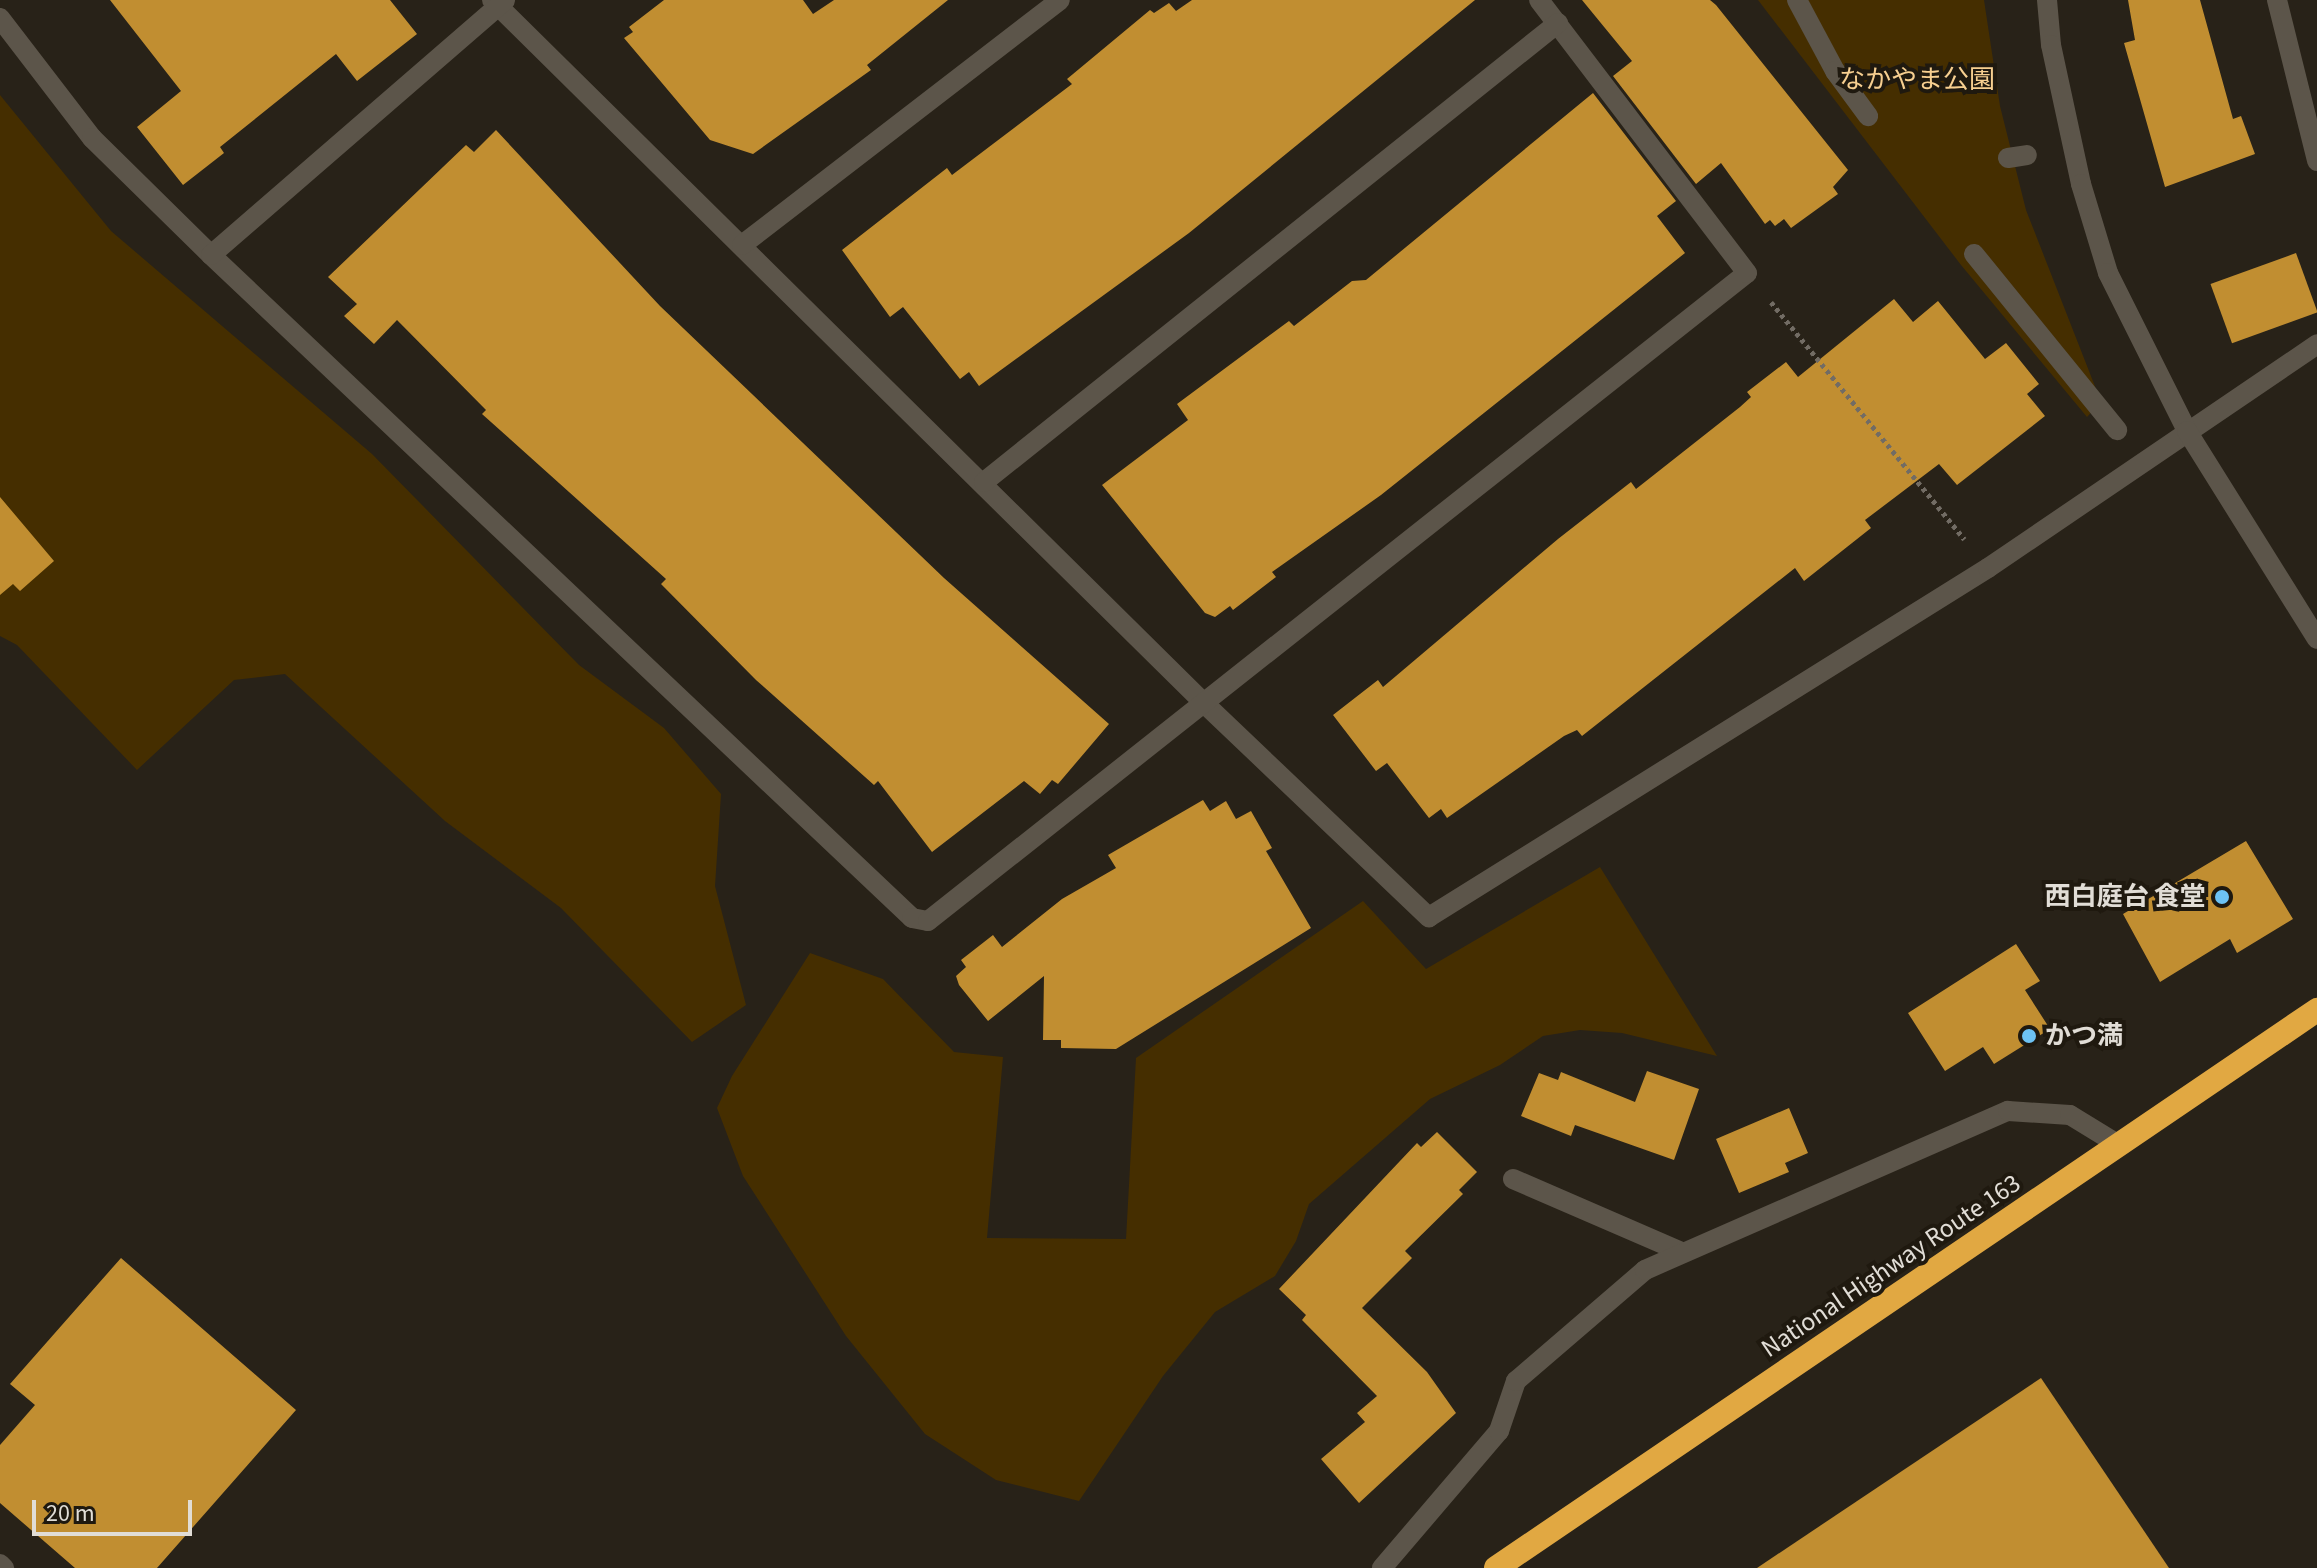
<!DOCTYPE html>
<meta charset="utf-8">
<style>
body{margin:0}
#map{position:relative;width:2317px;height:1568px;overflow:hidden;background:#282218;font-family:"Source Sans 3","Noto Sans JP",sans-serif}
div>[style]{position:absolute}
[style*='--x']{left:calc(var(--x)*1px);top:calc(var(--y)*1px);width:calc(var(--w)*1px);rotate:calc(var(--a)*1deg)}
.green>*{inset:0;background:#452e00}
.building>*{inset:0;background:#c18e31;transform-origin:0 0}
.path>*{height:5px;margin-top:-2.5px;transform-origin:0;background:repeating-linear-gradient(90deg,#726c64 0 4px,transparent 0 8px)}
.lane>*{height:20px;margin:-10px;padding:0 10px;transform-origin:10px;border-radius:10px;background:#5c554a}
.street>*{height:20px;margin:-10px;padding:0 10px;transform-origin:10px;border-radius:10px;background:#5c554a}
.secondary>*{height:20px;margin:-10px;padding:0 10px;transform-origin:10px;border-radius:10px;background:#5c554a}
.highway>*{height:24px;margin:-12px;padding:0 12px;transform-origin:12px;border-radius:12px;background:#e1a842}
.dots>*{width:22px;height:22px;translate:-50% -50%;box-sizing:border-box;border:4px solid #1f190f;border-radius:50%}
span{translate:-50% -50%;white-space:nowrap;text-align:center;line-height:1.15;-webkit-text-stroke:8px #1f190f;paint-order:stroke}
.park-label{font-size:26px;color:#f7cf90}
.poi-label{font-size:26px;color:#e1ddd6;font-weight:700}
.right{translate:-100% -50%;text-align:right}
.left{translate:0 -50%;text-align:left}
.street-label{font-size:26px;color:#e1ddd6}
.scale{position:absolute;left:32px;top:1500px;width:160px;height:36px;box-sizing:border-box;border:4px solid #e1ddd6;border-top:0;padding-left:10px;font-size:24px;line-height:28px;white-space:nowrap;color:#e1ddd6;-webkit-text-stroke:6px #1f190f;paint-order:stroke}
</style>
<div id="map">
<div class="green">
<i style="clip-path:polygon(1758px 0,1984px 0,2000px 106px,2026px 210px,2098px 394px,2098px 405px,2087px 417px,1961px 265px)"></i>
<i style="clip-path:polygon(0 95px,111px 231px,372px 454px,579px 665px,664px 728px,721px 794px,715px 886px,746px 1005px,692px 1042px,561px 908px,445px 821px,285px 674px,234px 680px,137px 770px,17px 645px,0 636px)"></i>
<i style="clip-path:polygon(1600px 867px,1717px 1056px,1622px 1033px,1580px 1030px,1543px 1036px,1500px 1065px,1430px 1099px,1309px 1204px,1296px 1241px,1275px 1276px,1215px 1312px,1163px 1376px,1079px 1501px,996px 1480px,925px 1434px,846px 1336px,743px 1176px,717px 1108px,732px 1076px,810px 953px,883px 979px,954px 1052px,1003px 1057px,987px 1238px,1126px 1239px,1136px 1058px,1363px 901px,1426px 969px)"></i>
</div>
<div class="building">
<i style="clip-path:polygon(110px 0,390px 0,417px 34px,357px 81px,336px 54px,220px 147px,224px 153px,183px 185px,137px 127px,181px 91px)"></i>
<i style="clip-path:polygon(664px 0,803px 0,813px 14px,834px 0,948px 0,867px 65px,871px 70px,753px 154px,710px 140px,624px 38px,633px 32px,629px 27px)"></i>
<i style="clip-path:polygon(1192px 0,1475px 0,1189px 233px,979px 386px,969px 372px,960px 379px,903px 307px,890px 317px,842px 250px,947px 168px,952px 175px,1072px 84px,1067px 79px,1150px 10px,1154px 13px,1169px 3px,1176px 11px)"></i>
<i style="clip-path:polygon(1582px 0,1710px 0,1716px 5px,1848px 170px,1833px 187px,1838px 194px,1791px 228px,1784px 219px,1775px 226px,1770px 220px,1765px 224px,1721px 163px,1696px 184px,1613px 76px,1632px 61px)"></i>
<i style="clip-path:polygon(2128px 0,2200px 0,2233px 119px,2241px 116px,2255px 154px,2165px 187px,2124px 43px,2135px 40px)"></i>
<i style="clip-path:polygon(1593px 93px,1676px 201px,1657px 216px,1685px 253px,1381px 495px,1272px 572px,1276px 577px,1233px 610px,1230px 606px,1215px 617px,1205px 613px,1102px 485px,1188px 420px,1177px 404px,1289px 321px,1294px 326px,1352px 281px,1366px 280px)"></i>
<i style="clip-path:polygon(496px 130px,660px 306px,944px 578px,1109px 724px,1058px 784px,1052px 780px,1040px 794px,1024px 781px,932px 852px,878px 781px,874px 785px,756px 680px,661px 584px,666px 579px,482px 414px,486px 410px,397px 320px,374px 344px,344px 316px,357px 304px,328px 277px,466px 145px,474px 152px)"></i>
<i style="left:2296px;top:253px;width:63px;height:91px;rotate:70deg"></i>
<i style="clip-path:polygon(1894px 299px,1913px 322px,1938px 301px,1985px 359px,2006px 343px,2039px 384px,2027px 394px,2045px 416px,1957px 485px,1939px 464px,1865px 520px,1871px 528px,1804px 581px,1795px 568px,1582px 736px,1577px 730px,1564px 736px,1447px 818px,1441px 809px,1429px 818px,1387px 763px,1376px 771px,1333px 715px,1378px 680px,1383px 687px,1558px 539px,1631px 482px,1636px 489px,1740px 407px,1751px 397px,1747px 392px,1786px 362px,1798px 377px)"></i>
<i style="clip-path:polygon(0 497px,54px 561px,20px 591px,13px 584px,0 595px)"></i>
<i style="clip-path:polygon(1203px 800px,1210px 811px,1226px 801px,1236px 819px,1251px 811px,1272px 848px,1266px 851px,1311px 928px,1116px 1049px,1061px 1048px,1061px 1040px,1043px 1040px,1044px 976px,988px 1021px,959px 985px,956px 976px,966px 967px,961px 960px,993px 935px,1002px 947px,1062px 899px,1116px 868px,1108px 855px)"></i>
<i style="clip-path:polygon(2246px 841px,2293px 919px,2237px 953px,2230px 939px,2160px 982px,2123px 914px)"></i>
<i style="clip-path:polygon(2016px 944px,2040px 981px,2025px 990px,2050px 1029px,1994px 1064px,1983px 1047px,1945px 1071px,1908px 1013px)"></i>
<i style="clip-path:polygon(1647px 1071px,1699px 1089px,1674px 1160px,1575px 1125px,1571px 1136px,1521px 1116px,1539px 1073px,1558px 1080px,1561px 1072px,1635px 1102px)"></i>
<i style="clip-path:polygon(1789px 1108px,1808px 1153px,1785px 1163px,1789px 1172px,1739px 1193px,1716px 1139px)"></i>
<i style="clip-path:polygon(1437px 1132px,1477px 1172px,1459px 1190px,1463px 1194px,1405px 1251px,1412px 1258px,1362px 1308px,1427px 1372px,1456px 1413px,1359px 1503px,1321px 1459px,1365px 1422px,1357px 1413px,1377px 1396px,1302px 1320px,1306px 1315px,1279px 1289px,1417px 1143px,1421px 1147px)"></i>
<i style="clip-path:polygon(121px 1258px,296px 1410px,157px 1568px,75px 1568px,0 1503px,0 1445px,35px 1405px,10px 1384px)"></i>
<i style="clip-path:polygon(2041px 1378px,2169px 1568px,1757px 1568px)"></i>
</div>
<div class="path">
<i style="--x:1771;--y:302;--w:306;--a:50.8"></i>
</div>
<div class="lane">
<i style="--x:0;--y:1564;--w:6;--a:45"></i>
</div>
<div class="street">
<i style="--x:492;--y:0;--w:1003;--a:44.64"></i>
<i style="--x:1206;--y:705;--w:308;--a:43.6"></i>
<i style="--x:1429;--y:917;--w:659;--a:-31.98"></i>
<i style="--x:1988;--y:568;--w:398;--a:-34.2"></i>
<i style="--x:1797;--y:0;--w:81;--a:61.8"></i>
<i style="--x:1835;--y:71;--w:56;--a:53.7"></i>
<i style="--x:2277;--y:0;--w:166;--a:76"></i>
<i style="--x:0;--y:18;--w:151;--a:52.5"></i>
<i style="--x:92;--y:138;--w:167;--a:44.5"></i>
<i style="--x:211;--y:255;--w:965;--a:43.4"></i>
<i style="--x:912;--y:918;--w:16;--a:11"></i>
<i style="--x:928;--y:921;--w:1044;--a:-38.35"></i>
<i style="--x:1747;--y:273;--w:343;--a:-127.3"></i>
<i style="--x:2008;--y:158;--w:19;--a:-9"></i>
<i style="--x:742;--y:245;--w:401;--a:-37.6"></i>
<i style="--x:1974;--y:254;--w:227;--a:50.9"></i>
<i style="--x:211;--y:255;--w:389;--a:-40.9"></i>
<i style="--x:984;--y:482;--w:735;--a:-38.65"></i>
<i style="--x:1513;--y:1179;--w:184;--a:23.4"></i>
<i style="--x:1382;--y:1568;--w:180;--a:-49.5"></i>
<i style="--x:1499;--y:1431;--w:53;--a:-71.2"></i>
<i style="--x:1516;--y:1381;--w:170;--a:-40.7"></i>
<i style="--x:1645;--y:1270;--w:396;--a:-23.7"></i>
<i style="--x:2008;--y:1111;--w:62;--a:3.7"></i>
<i style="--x:2070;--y:1115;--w:57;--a:31.5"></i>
</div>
<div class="secondary">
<i style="--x:2047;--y:0;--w:45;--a:84.9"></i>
<i style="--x:2051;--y:45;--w:142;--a:77.8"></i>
<i style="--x:2081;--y:184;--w:93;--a:73.1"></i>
<i style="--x:2108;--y:273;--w:177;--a:63.4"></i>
<i style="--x:2187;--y:431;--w:245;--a:58"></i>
</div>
<div class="highway">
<i style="--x:1496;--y:1568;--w:993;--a:-34.2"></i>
</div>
<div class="dots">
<i style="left:2222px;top:897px;background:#6dc2f3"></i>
<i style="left:2029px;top:1036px;background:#6dc2f3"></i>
</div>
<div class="park-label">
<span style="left:1917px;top:80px">なかやま公園</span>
</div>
<div class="poi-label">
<span class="right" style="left:2206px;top:897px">西白庭台 食堂</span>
<span class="left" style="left:2045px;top:1036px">かつ満</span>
</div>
<div class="street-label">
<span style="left:1891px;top:1266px;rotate:-34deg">National Highway Route 163</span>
</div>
<div class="scale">20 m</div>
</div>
